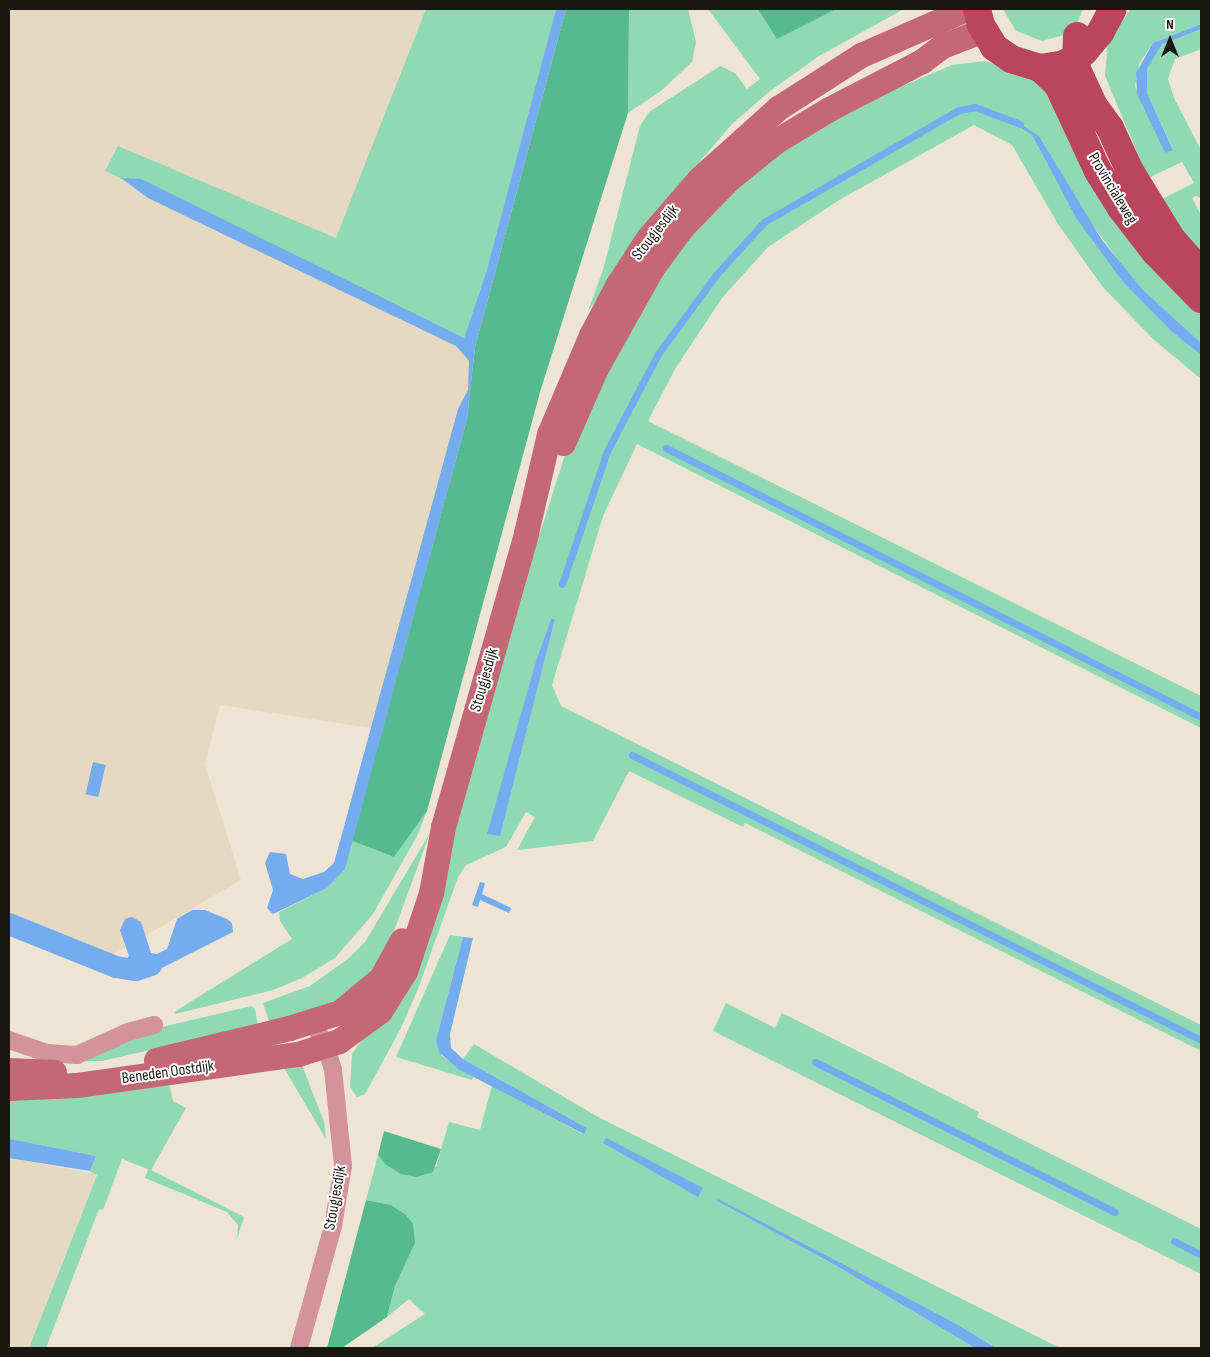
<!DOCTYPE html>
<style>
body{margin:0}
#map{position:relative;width:1210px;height:1357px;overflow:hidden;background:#ede4d4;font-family:"Sofia Sans Condensed",sans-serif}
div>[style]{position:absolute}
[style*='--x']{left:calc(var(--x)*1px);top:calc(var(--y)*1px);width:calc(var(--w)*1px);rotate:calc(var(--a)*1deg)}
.built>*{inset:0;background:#e6d9c2}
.green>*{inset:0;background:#90d9b5}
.forest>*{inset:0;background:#57ba8e}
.water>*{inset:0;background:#75abef;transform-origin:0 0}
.stream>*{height:7px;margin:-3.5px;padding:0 3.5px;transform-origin:3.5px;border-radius:3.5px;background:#75abef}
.canal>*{height:22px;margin:-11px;padding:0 11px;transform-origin:11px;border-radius:11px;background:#75abef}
.minor>*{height:18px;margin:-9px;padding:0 9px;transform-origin:9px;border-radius:9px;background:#d3939a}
.secondary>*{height:25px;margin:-12.5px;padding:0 12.5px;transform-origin:12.5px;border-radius:12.5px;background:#c56876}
.primary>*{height:28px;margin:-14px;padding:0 14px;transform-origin:14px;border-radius:14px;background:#b9465c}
span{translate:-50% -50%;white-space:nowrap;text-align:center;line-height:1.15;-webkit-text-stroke:4px #fff;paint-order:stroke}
.street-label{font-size:16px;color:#1a1712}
.frame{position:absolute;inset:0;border:10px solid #1a1712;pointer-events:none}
.north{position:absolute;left:1145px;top:15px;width:50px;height:50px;-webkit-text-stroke:4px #fff;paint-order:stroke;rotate:0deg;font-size:14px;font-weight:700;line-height:20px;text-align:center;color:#1a1712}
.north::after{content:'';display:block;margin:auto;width:18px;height:22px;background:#1a1712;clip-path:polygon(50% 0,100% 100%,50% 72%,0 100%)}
</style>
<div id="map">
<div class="built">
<i style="clip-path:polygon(9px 9px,598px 9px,405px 733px,220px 705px,205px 764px,241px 880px,114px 954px,9px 912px)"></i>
<i style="clip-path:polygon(9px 1158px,97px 1174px,29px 1348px,9px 1348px)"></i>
</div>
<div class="green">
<i style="clip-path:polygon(426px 9px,556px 9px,486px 273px,464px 338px,105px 171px,118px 146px,336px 238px)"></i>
<i style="clip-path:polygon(629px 9px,688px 9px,696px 42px,692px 62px,661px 91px,628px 113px)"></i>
<i style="clip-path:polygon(708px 9px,904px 9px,819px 56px,770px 91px,732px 124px,682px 183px,588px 311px,603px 270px,640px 126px,649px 112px,720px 66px,735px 73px,747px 89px,760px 79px)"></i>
<i style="clip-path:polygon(1003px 9px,1083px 9px,1077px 23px,1064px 35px,1042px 41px,1016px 31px)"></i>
<i style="clip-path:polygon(1131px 9px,1201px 9px,1201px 24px,1153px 43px,1139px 64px,1135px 86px,1165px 153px,1173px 149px,1147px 93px,1147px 69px,1157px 49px,1166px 41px,1201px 29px,1201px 49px,1175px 59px,1168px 79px,1174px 98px,1201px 150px,1201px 198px,1196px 196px,1192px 198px,1201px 215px,1201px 260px,1160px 200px,1194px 183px,1182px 162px,1148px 178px,1105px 76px,1108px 40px)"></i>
<i style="clip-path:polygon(evenodd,985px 61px,1025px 73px,1051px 95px,1201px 308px,1201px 343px,1142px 289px,1124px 268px,1087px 217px,1039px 136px,1011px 122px,1032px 135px,1076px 218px,1122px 281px,1171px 331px,1201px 355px,1201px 379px,1153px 339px,1102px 286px,1058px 224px,1012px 145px,974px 125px,839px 200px,768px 247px,722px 298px,675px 369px,648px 421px,1201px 696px,1201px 728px,637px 444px,603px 516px,552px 685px,561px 706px,1201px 1025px,1201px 1051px,745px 823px,743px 827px,629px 771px,593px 841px,517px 850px,535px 817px,526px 812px,506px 847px,466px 865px,458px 877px,418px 989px,400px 1030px,365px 1094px,357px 1097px,350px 1087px,352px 1054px,419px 958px,526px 577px,563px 461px,575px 428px,653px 277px,746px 174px,824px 125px,881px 95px,952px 65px,985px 61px,551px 619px,555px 619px,500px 835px,488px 834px,536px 661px,551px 619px)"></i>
<i style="clip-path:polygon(427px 811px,417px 836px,373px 914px,335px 958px,302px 978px,273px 990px,175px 1014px,174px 1012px,292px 939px,280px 921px,279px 912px,327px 888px,345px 869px,352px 841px,394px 857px)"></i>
<i style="clip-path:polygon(430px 833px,384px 958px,341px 1001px,270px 1024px,263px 1003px,310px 986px,349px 958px,365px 942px)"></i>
<i style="clip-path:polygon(450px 935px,463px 937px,436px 1040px,442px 1056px,473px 1077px,472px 1080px,396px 1057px)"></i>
<i style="clip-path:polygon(726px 1003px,775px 1028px,782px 1013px,979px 1112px,977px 1117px,1201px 1229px,1201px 1274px,713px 1031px)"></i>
<i style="clip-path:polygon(251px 1006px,255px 1009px,258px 1025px,102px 1061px,85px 1061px,137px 1033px)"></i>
<i style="clip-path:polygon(474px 1044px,598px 1117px,1060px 1348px,996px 1348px,955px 1323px,717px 1201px,835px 1265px,975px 1348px,372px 1348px,425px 1314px,409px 1299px,387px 1317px,395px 1286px,415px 1243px,391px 1205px,366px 1200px,378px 1155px,385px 1164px,436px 1167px,449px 1122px,480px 1130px,492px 1086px,583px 1134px,587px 1128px,463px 1059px)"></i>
<i style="clip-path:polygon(302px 1065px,324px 1122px,326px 1139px,284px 1068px)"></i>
<i style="clip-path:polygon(168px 1079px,173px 1101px,186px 1108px,151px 1170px,244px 1217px,237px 1239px,238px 1225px,227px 1212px,145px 1178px,148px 1169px,122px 1159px,103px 1210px,99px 1209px,46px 1348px,29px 1348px,97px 1175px,90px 1171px,96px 1156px,9px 1139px,9px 1095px)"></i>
</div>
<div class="forest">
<i style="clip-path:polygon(566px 9px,629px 9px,628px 113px,540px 392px,427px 811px,394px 857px,352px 841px,467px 419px,475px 347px)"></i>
<i style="clip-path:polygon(758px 9px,836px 9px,777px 39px)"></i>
<i style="clip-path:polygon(384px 1131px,441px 1149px,433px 1172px,416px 1177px,401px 1174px,385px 1164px,378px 1155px)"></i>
<i style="clip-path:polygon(366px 1200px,391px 1205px,406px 1215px,413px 1224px,415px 1243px,395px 1286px,387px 1317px,342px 1348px,327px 1348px)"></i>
</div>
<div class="water">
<i style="clip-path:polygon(556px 9px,566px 9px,475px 347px,467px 419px,345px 869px,327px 888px,273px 914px,267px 908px,273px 890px,265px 863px,270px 852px,286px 854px,290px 874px,303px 879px,324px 872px,334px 863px,458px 409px,468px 390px,469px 361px,456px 346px,148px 198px,121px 178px,141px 179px,464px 338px,486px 273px)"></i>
<i style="clip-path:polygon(1201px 24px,1201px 29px,1162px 44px,1147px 69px,1147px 93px,1173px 150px,1165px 153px,1137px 94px,1136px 73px,1153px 43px)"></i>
<i style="clip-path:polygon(1012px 119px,1039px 136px,1102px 240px,1142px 289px,1201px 343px,1201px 355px,1171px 331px,1122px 281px,1076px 218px,1032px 135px,1011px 122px)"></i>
<i style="clip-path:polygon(551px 619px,555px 619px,500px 836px,487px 834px,536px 661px)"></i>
<i style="left:93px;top:762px;width:13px;height:33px;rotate:13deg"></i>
<i style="clip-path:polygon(480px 882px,485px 883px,482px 894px,511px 908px,509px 913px,480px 900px,478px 907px,472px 905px)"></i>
<i style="clip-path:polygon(192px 910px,205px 910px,227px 919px,232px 923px,233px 932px,144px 977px,134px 978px,119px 972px,129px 956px,120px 930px,125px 919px,132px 917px,141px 922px,151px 953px,157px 954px,167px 949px,177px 919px)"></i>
<i style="clip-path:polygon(463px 937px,473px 938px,450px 1034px,451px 1048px,463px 1059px,587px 1128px,584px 1134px,458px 1069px,439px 1052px,436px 1040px)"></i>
<i style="clip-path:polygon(606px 1138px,703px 1188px,698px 1197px,603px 1143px)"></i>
<i style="clip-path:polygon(9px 1139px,15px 1140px,96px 1156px,90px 1171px,9px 1158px)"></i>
<i style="clip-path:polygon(718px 1199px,955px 1323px,996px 1348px,975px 1348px,835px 1265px,717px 1201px)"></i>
</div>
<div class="stream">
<i style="--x:666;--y:448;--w:599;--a:26.69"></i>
<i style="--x:562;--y:584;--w:140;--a:-71.3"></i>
<i style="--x:607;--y:451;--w:110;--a:-62.3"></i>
<i style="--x:658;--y:354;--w:97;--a:-53.8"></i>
<i style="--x:715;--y:276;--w:73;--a:-47.8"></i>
<i style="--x:764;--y:222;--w:225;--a:-29.9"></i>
<i style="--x:959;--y:110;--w:16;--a:-11"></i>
<i style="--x:975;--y:107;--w:48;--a:20.7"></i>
<i style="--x:632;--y:755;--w:636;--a:26.61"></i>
<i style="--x:815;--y:1062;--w:335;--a:26.6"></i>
<i style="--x:1174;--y:1241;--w:30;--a:27"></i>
</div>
<div class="canal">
<i style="--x:9;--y:924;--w:115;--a:21.9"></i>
<i style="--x:116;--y:967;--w:20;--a:9"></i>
<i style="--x:136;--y:970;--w:16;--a:-18"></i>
</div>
<div class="minor">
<i style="--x:9;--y:1040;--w:40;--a:18.9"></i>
<i style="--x:47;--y:1053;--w:30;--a:4"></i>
<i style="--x:77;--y:1055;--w:56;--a:-24.3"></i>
<i style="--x:128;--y:1032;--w:27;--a:-15"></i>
<i style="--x:299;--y:1348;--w:127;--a:-74.4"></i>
<i style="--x:333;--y:1226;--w:61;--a:-80.5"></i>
<i style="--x:343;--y:1166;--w:97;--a:-95.9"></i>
<i style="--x:333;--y:1070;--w:19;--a:-106"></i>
<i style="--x:328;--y:1052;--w:34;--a:-116"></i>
</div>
<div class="secondary">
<i style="--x:563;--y:443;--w:80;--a:-66.3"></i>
<i style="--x:595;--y:370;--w:117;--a:-60.8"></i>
<i style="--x:652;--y:268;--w:52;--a:-53.6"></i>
<i style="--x:683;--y:226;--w:66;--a:-45.6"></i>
<i style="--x:729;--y:179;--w:60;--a:-39"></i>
<i style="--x:776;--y:141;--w:62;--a:-31.1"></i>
<i style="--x:829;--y:109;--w:105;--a:-27.3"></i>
<i style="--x:922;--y:61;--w:25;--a:-37"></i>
<i style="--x:942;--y:46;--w:45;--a:-20.9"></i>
<i style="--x:156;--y:1060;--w:137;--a:-13.5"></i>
<i style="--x:289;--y:1028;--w:53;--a:-17.4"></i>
<i style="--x:340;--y:1012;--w:53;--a:-39.7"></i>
<i style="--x:381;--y:978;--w:43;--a:-61.1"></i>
<i style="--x:9;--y:1070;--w:45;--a:2.5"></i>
<i style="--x:9;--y:1088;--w:68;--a:-2.5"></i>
<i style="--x:77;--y:1085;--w:223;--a:-8"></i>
<i style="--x:298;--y:1054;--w:43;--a:-17.6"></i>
<i style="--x:339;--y:1041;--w:51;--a:-36.2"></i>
<i style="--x:380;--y:1011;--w:47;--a:-58"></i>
<i style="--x:405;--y:971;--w:82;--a:-71.6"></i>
<i style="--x:431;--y:893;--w:67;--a:-79.7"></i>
<i style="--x:443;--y:827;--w:305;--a:-74.2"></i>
<i style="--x:526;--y:533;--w:102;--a:-76.9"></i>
<i style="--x:549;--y:434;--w:108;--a:-67"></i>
<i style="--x:591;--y:335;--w:58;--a:-62.1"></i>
<i style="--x:618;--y:284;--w:55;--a:-56.9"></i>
<i style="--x:648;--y:238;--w:79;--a:-49.1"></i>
<i style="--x:700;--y:178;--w:105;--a:-41.9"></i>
<i style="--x:778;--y:108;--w:98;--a:-32.6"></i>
<i style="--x:861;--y:55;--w:115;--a:-23.7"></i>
</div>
<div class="primary">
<i style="--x:977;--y:9;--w:16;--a:76"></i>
<i style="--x:981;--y:25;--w:26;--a:59"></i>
<i style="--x:994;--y:47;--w:21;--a:35"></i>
<i style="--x:1011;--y:59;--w:30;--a:17"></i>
<i style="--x:1040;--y:68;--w:24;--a:-9"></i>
<i style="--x:1064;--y:64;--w:23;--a:-31"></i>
<i style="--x:1084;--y:52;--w:25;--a:-50"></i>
<i style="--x:1100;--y:33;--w:27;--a:-62"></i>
<i style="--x:1077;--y:36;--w:31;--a:92"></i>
<i style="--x:1076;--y:67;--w:43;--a:65.2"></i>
<i style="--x:1094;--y:106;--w:27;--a:54"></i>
<i style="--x:1110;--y:128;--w:47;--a:65.1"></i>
<i style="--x:1130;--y:171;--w:79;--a:58.5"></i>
<i style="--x:1171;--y:238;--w:45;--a:48.6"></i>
<i style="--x:1040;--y:68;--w:25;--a:43"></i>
<i style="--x:1058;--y:85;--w:95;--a:65.1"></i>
<i style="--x:1098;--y:171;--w:44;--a:58.1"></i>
<i style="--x:1121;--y:208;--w:56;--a:52.3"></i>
<i style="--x:1155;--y:252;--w:66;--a:45.6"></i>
</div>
<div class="street-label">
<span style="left:1112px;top:189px;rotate:59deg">Provincialeweg</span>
<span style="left:656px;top:233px;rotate:-52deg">Stougjesdijk</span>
<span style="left:485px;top:680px;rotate:-74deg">Stougjesdijk</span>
<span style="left:168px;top:1073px;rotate:-8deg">Beneden Oostdijk</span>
<span style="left:336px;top:1198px;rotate:-80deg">Stougjesdijk</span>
</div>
<div class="frame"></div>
<div class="north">N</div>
</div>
